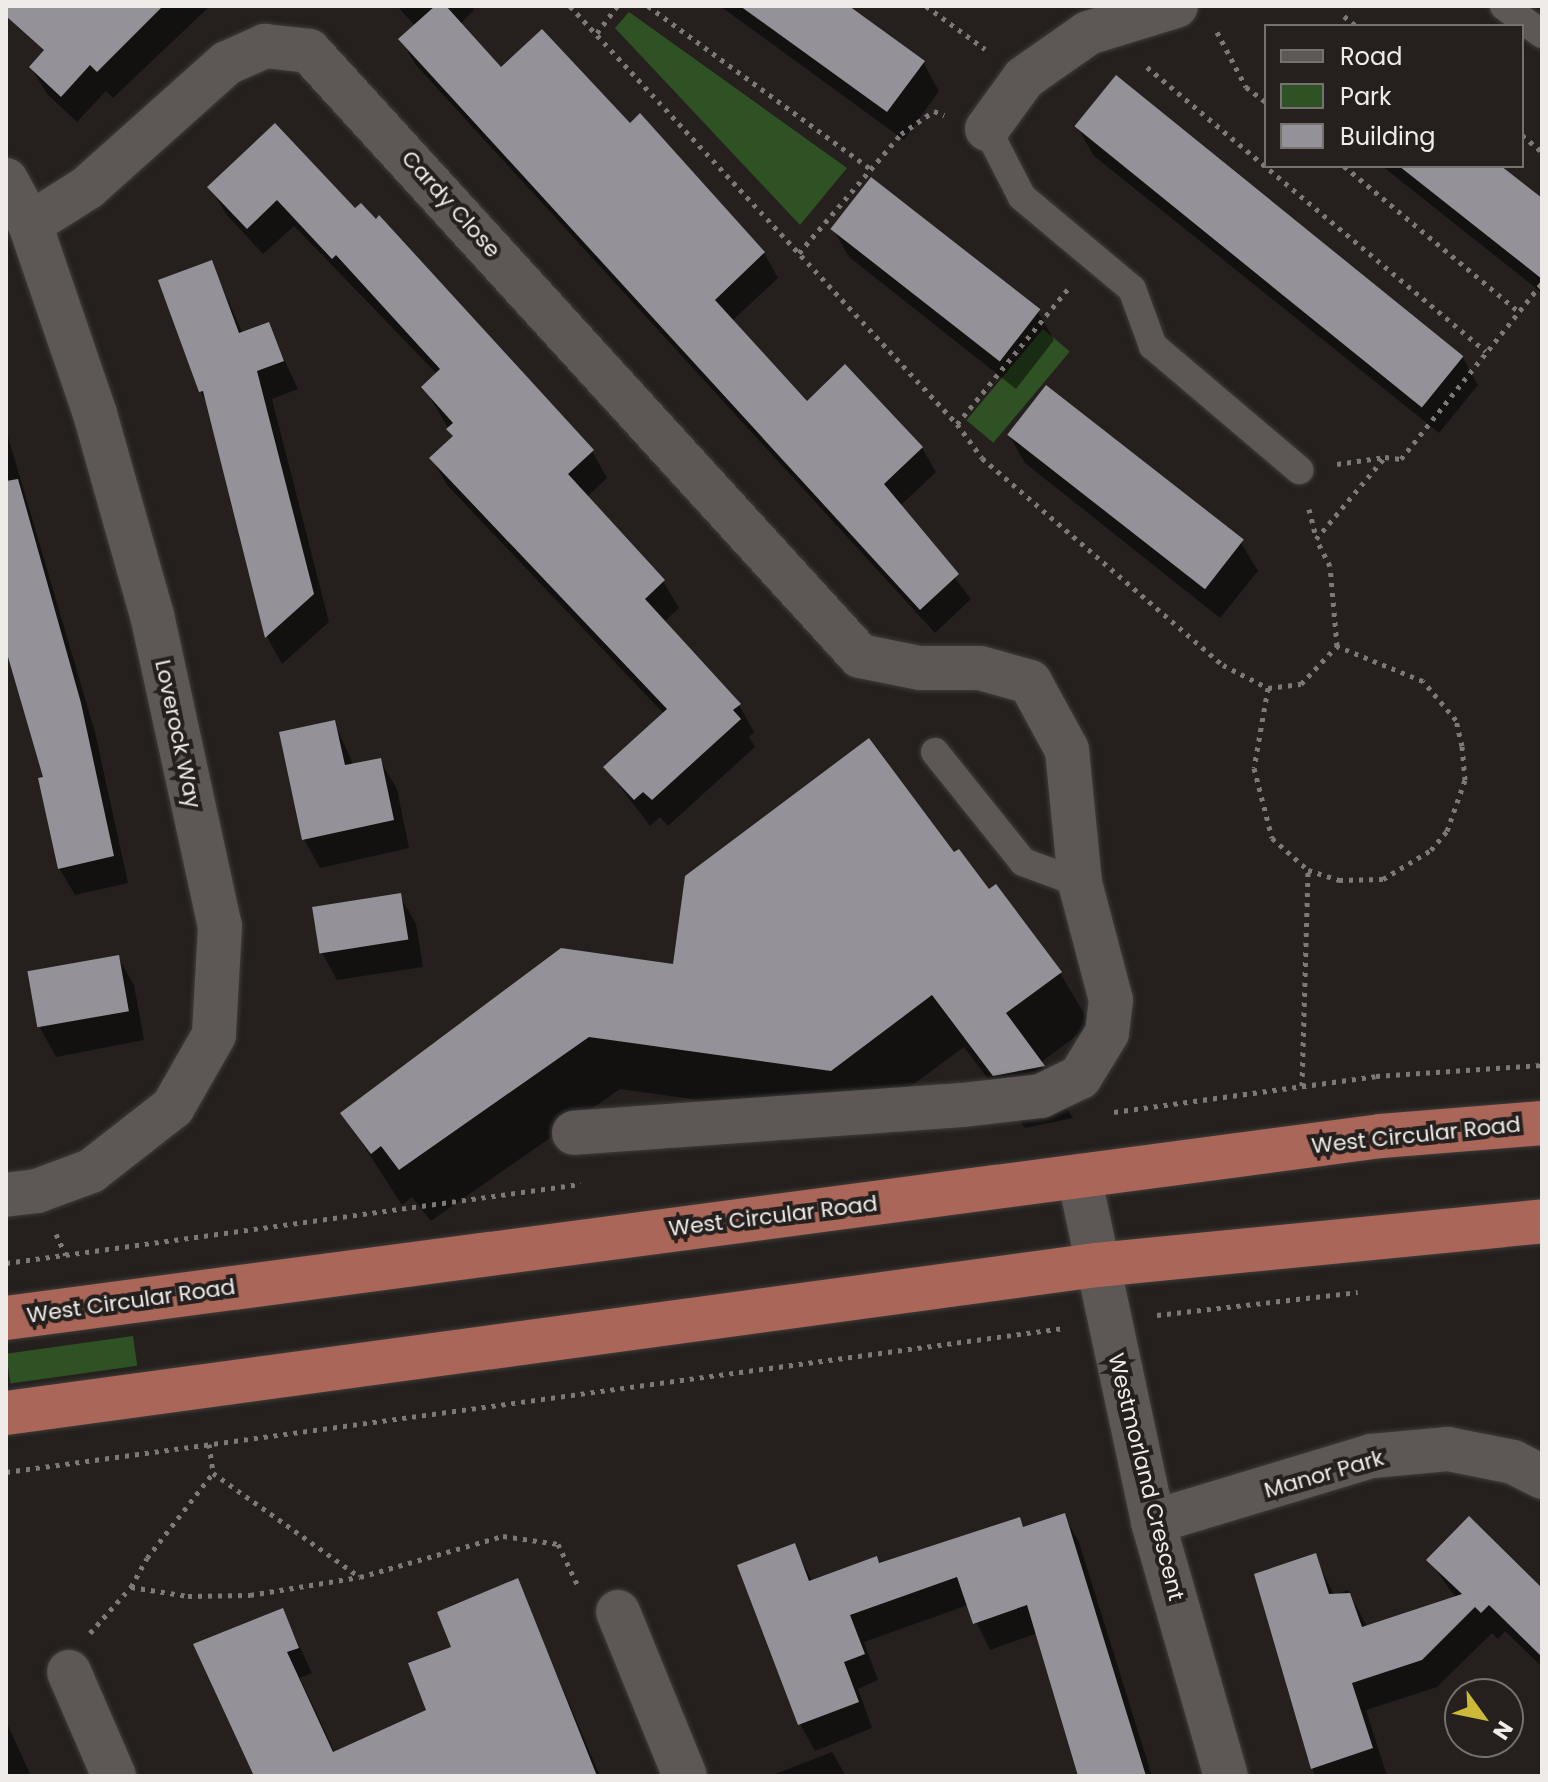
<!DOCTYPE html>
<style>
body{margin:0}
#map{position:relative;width:1548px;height:1782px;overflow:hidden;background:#25201d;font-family:Poppins,sans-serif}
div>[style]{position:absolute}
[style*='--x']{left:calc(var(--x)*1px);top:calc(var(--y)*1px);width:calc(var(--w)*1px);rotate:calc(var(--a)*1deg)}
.green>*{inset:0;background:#2f5225;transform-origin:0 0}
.shadow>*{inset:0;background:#0007}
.building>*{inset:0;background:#949298;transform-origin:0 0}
.path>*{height:5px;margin-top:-2.5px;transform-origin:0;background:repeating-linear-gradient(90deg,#7d7977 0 4px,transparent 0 10px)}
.roads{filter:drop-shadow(0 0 2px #3f3c3a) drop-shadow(0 0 2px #3f3c3a)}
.service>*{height:28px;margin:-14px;padding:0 14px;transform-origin:14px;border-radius:14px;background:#5d5855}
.minor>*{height:44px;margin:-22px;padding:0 22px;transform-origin:22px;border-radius:22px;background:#5d5855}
.trunk>*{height:44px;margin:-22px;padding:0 22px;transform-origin:22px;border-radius:22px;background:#aa6759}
span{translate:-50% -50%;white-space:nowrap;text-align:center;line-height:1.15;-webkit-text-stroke:8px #25201d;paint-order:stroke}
.street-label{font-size:22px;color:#eeebe9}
.frame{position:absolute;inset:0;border:8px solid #eeebe9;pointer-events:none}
.legend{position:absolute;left:1264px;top:24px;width:260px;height:144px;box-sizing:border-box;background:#25201d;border:2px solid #75716f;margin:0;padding:10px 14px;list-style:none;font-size:24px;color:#eeebe9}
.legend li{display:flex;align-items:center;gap:16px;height:40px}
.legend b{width:40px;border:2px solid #75716f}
.north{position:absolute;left:1444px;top:1678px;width:80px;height:80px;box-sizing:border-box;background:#25201d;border:2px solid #75716f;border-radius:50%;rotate:123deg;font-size:22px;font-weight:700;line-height:32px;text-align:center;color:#eeebe9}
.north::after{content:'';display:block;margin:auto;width:28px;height:36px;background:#cdb938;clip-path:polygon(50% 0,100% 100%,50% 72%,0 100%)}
</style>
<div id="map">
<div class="green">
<i style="clip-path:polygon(629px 12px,847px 168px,800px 225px,615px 28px)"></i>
<i style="left:1043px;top:329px;width:35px;height:119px;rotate:40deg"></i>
<i style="left:133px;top:1336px;width:30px;height:128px;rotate:82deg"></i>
</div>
<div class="shadow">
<i style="clip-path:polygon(86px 6px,210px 6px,113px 98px,106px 91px,77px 122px,47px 94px,31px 67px,45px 52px,42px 47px)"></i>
<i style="clip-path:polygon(397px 6px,472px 6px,474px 10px,460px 24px,501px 70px,630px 126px,640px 116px,764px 253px,778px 278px,732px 321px,807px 404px,922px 448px,936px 472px,900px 506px,971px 599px,935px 633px,415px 64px,401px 39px,415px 26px)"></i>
<i style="clip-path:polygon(720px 6px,845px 6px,923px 62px,939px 91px,904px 140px)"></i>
<i style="clip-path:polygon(1077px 127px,1462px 356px,1478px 385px,1439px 433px,1094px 156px)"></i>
<i style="clip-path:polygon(1382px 166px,1497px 166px,1542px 202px,1542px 293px)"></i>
<i style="clip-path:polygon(210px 187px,355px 211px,592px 451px,607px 478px,587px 497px,663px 581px,679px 608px,664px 622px,739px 705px,754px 732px,749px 737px,755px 747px,668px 826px,660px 817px,650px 826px,605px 767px,664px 714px,447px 485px,431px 458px,454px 438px,424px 387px,437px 374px,294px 226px,263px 254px,226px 214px)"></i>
<i style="clip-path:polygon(833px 229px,1038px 312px,1054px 340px,1016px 389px,849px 257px)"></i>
<i style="clip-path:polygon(211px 262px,243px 334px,268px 325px,298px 389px,272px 399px,329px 622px,282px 664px,267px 637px,208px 405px,201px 392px)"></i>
<i style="clip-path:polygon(6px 430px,95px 732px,128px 883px,75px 895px,59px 868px,45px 778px,6px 642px)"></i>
<i style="clip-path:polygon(1009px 435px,1241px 543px,1258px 571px,1220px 618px,1025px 463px)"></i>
<i style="clip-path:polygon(334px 722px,354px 766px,380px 760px,397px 789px,409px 848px,320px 868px,304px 839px)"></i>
<i style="clip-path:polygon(954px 855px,1060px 973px,1091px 1025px,1040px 1063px,1073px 1118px,1025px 1128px,964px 1047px,861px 1123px,620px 1089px,431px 1221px,412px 1197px,402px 1205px,343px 1114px,674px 966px)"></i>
<i style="clip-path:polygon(400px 896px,416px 924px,423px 967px,337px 980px,321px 951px)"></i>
<i style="clip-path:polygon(118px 957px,134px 985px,144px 1040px,56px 1057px,40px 1028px)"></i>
<i style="clip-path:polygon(1064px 1516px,1079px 1542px,1152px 1776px,1080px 1776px,1038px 1633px,990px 1650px,968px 1605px,864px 1642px,878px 1680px,858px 1689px,872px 1728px,815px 1751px,800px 1724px,740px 1566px,794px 1546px,813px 1582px,1019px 1520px,1024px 1529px)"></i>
<i style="clip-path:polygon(1315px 1556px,1334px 1595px,1348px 1590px,1367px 1627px,1456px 1598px,1429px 1560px,1542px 1591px,1542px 1667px,1505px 1631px,1498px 1639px,1492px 1633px,1437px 1687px,1366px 1710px,1387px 1776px,1315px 1776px,1287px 1688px,1292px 1686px)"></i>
<i style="clip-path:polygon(517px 1581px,600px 1776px,257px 1776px,282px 1610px,312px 1673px,300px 1678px,335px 1753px,428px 1711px,454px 1648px)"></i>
<i style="clip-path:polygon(6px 1721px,31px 1776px,6px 1776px)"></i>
<i style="clip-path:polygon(832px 1752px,846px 1776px,776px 1776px,775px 1774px)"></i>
</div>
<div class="building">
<i style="clip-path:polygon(6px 6px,163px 6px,97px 72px,90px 65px,61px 97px,29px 67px,44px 50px,6px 16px)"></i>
<i style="clip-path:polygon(435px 6px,446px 6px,501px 67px,542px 29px,630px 123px,640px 113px,765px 252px,715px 300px,807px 401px,845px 364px,923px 447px,884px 484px,959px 574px,920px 610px,398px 39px)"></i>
<i style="clip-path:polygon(740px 6px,849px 6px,925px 61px,887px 112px)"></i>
<i style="left:1116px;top:75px;width:447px;height:66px;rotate:39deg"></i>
<i style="clip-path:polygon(275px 123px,355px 208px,361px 203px,376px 219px,379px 215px,594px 450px,568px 474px,665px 580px,645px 599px,741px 704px,733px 710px,741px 719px,652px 800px,643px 792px,634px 800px,603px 767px,667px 709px,429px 458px,453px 436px,446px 429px,453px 423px,421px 387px,440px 369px,336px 255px,332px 259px,277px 200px,247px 229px,207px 187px)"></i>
<i style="clip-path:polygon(1399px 166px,1501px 166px,1542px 198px,1542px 279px)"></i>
<i style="left:871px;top:177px;width:215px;height:66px;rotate:38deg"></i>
<i style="clip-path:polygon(212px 260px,239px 333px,269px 322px,284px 361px,257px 371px,314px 594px,265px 638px,203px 391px,199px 392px,158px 280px)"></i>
<i style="left:1046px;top:385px;width:251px;height:63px;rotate:38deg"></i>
<i style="clip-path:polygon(18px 479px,81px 703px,114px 856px,58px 869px,38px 778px,43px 777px,6px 650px,6px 481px)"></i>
<i style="clip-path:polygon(335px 720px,345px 765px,381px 758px,394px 820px,302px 840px,279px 732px)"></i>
<i style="clip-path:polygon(869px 738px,954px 852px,959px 849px,989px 889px,996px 884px,1062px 972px,1006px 1013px,1045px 1066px,993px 1076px,932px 995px,831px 1071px,589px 1037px,399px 1170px,381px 1146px,371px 1154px,340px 1113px,561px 948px,673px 964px,685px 876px)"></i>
<i style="left:401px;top:893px;width:47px;height:90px;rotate:81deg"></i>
<i style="left:119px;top:955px;width:57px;height:93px;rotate:80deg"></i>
<i style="clip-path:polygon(1065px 1513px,1146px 1776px,1078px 1776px,1027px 1605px,973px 1624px,957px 1577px,850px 1615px,865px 1654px,844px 1662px,859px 1702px,798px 1725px,737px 1565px,795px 1543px,809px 1581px,877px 1556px,879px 1563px,1020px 1517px,1023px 1527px)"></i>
<i style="clip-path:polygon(1469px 1516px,1542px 1588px,1542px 1657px,1489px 1605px,1481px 1613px,1475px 1607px,1422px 1660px,1352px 1683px,1373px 1748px,1311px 1769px,1254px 1574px,1316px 1553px,1329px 1594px,1350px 1593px,1362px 1627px,1462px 1594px,1426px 1560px)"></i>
<i style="clip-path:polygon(518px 1578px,597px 1776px,254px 1776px,193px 1644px,283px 1608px,299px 1648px,287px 1652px,333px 1752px,426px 1710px,408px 1663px,451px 1647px,437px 1612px)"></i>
</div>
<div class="path">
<i style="--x:570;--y:6;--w:570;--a:47.21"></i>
<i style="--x:957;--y:424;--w:42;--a:53.7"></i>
<i style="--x:982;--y:458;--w:318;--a:40.7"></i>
<i style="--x:1223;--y:665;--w:51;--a:27.1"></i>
<i style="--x:1268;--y:688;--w:33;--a:-7"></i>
<i style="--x:1301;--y:684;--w:52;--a:-46.5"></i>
<i style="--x:1337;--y:646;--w:80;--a:-95"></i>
<i style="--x:1330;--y:566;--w:30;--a:-117"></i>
<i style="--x:1316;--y:539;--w:107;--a:-49.9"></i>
<i style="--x:1385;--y:457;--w:16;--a:7"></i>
<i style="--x:1401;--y:459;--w:226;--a:-51.3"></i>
<i style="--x:648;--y:6;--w:276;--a:36.2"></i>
<i style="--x:926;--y:6;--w:73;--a:36.1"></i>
<i style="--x:1344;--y:16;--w:16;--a:40"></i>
<i style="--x:1217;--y:32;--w:62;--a:62.2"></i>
<i style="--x:1246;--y:87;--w:25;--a:37"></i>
<i style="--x:597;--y:33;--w:34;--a:-53"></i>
<i style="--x:1147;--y:67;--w:442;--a:40"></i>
<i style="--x:1522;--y:135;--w:26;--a:40"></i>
<i style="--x:1344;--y:166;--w:226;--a:39.8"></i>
<i style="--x:799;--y:253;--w:157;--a:-49.4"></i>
<i style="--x:901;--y:134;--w:40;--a:-34.9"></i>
<i style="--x:934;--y:111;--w:11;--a:22"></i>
<i style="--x:957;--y:424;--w:175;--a:-50.6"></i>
<i style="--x:1337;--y:464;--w:49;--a:-8.3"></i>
<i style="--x:1309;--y:509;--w:30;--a:76"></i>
<i style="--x:1268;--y:688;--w:81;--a:99.9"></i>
<i style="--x:1254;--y:768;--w:72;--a:75.6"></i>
<i style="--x:1272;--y:838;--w:48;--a:41.6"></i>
<i style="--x:1308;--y:870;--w:33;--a:18"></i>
<i style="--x:1339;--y:880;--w:44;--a:-1.3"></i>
<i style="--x:1383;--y:879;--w:56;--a:-31.1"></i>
<i style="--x:1431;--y:850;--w:25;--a:-50"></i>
<i style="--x:1447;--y:831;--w:54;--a:-70.6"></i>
<i style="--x:1465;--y:780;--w:34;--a:-95"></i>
<i style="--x:1462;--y:746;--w:27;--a:-103"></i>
<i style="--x:1456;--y:720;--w:51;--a:-130.2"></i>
<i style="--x:1423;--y:681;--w:93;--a:-157.9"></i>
<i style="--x:1302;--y:1086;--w:216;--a:-88.4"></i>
<i style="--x:1114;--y:1112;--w:264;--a:-7.8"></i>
<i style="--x:1376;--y:1076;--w:166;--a:-3.8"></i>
<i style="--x:56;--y:1234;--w:23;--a:65"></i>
<i style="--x:6;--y:1263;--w:580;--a:-7.82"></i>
<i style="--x:1157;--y:1315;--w:202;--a:-6.5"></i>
<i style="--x:209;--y:1444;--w:29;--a:82"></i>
<i style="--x:213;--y:1473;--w:180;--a:35.3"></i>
<i style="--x:6;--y:1472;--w:1068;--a:-7.75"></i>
<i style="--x:131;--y:1587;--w:33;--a:-61"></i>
<i style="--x:147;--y:1558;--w:108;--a:-52.2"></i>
<i style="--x:90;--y:1633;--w:62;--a:-48.3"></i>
<i style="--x:131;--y:1587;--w:58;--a:9"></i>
<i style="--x:188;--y:1596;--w:62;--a:-0.9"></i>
<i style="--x:250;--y:1595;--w:111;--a:-9.3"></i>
<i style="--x:360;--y:1577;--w:149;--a:-16"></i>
<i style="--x:503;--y:1536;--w:56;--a:8.3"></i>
<i style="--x:558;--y:1544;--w:49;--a:64.5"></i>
</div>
<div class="roads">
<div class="service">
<i style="--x:1504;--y:6;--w:47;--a:36.4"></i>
<i style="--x:987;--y:129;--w:76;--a:62.8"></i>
<i style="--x:1022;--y:197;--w:143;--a:39.9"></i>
<i style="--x:1132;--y:289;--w:61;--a:69.8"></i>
<i style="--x:1153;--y:346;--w:192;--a:40.3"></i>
<i style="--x:935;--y:752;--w:141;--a:51.3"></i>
<i style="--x:1023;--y:862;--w:61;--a:20.2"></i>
</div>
<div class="minor">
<i style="--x:987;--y:129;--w:63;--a:-54"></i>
<i style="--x:1024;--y:78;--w:78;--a:-35.1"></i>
<i style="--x:1088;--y:33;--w:92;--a:-17.1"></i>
<i style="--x:6;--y:180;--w:50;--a:61.4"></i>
<i style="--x:30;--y:224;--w:201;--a:71.1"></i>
<i style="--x:95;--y:414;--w:209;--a:74.2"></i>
<i style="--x:152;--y:615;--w:318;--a:77.7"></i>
<i style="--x:220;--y:926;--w:109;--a:93.2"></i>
<i style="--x:214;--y:1035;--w:83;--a:119.7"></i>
<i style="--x:173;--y:1107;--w:104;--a:142"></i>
<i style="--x:91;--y:1171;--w:58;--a:159.7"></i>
<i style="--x:37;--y:1191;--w:31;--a:173"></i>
<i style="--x:30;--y:224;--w:67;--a:-32.3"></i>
<i style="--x:87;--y:188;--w:188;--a:-41.8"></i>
<i style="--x:227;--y:63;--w:42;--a:-24.1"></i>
<i style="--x:265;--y:46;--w:44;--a:6.5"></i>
<i style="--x:309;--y:51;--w:818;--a:47.67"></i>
<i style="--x:860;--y:656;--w:61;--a:11.3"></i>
<i style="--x:920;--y:668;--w:60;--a:0"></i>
<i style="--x:980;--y:668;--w:52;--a:15.6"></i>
<i style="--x:1030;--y:682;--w:77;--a:61.4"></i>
<i style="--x:1067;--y:750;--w:134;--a:84.4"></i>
<i style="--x:1080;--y:883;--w:121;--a:75.2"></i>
<i style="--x:1111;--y:1000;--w:33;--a:97"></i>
<i style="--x:1107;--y:1033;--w:52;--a:121.5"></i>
<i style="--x:1080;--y:1077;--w:43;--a:154"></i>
<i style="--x:1041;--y:1096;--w:80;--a:173.5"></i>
<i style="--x:962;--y:1105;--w:389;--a:175.9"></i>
<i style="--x:1079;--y:1176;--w:354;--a:77.9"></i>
<i style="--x:1153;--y:1522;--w:264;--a:74"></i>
<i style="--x:1153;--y:1522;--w:229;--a:-16.8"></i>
<i style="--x:1372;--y:1456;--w:76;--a:-5.3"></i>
<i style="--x:1448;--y:1449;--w:66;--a:11.3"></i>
<i style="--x:1513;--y:1462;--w:33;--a:27"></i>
<i style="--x:618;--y:1612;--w:177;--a:67.8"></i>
<i style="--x:69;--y:1672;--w:113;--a:66.6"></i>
</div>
<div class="trunk">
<i style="--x:6;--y:1318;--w:1387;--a:-7.54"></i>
<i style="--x:1381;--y:1136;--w:162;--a:-4.6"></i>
<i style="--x:6;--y:1413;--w:1101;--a:-7.73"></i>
<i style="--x:1097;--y:1265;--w:447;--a:-5.6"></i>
</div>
</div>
<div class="street-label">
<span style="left:451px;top:204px;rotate:48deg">Cardy Close</span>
<span style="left:178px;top:734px;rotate:78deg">Loverock Way</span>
<span style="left:1416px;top:1135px;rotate:-6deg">West Circular Road</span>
<span style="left:773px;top:1216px;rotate:-7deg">West Circular Road</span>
<span style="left:131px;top:1301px;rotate:-8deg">West Circular Road</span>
<span style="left:1324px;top:1474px;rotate:-16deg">Manor Park</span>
<span style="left:1146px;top:1477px;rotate:76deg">Westmorland Crescent</span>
</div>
<div class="frame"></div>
<ul class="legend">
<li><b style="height:10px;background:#5d5855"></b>Road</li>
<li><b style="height:22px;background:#2f5225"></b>Park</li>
<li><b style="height:22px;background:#949298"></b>Building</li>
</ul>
<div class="north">N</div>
</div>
